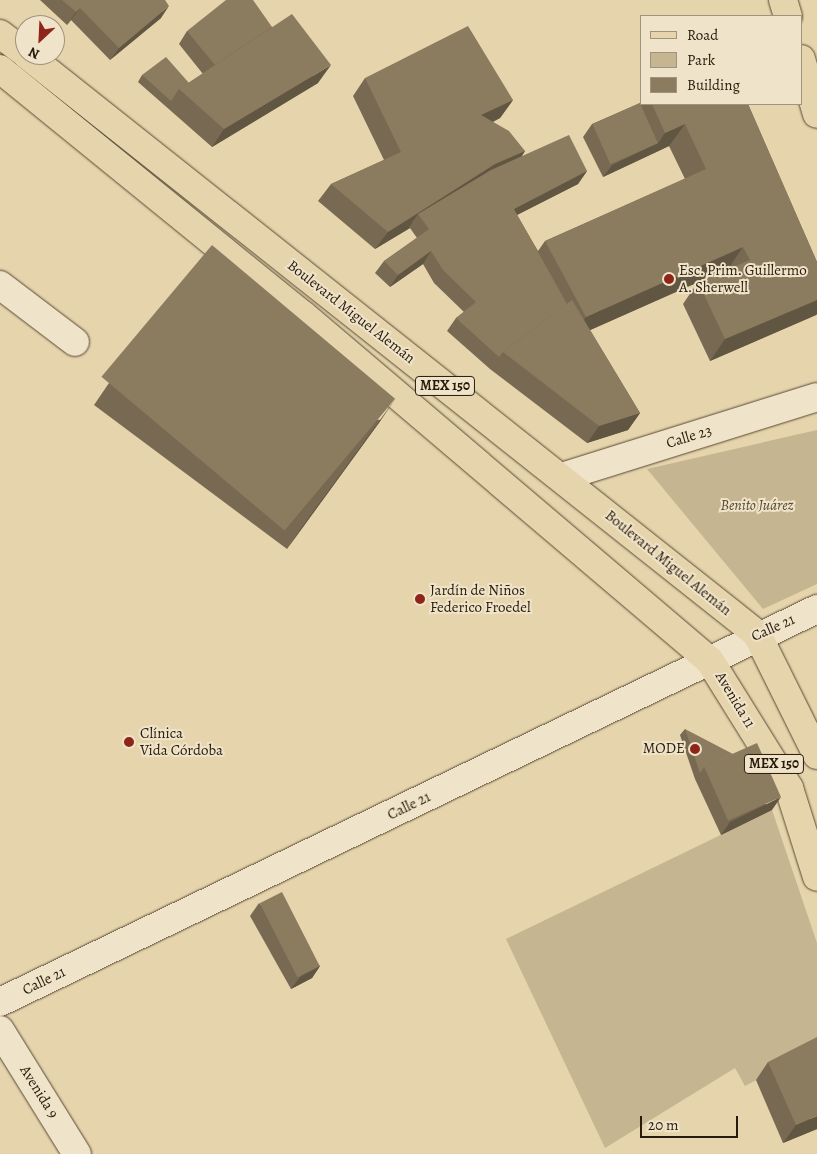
<!DOCTYPE html>
<meta charset="utf-8">
<style>
body{margin:0}
#map{position:relative;width:817px;height:1154px;overflow:hidden;background:#e6d4ac;font-family:Alegreya,serif}
div>[style]{position:absolute}
[style*='--x']{left:calc(var(--x)*1px);top:calc(var(--y)*1px);width:calc(var(--w)*1px);rotate:calc(var(--a)*1deg)}
.green>*{inset:0;background:#c6b591}
.roads{filter:drop-shadow(0 0 1px #584934) drop-shadow(0 0 1px #584934)}
.minor>*{height:28px;margin:-14px;padding:0 14px;transform-origin:14px;border-radius:14px;background:#efe3c9}
.major>*{height:28px;margin:-14px;padding:0 14px;transform-origin:14px;border-radius:14px;background:#e6d4ac}
.wall>*{inset:0;background:#786a52}
.shaded-wall>*{inset:0;background:#615642}
.building>*{inset:0;background:#8b7b5f;transform-origin:0 0}
.dots>*{width:14px;height:14px;translate:-50% -50%;box-sizing:border-box;border:2px solid #efe3c9;border-radius:50%}
span{translate:-50% -50%;white-space:nowrap;text-align:center;line-height:1.15;-webkit-text-stroke:4px #efe3c9;paint-order:stroke}
.shield-label span{padding:1px 4px;background:#efe3c9;border:1px solid;border-radius:4px;-webkit-text-stroke-width:0}
.shield-label{font-size:14px;color:#281b0c;font-weight:700}
.poi-label{font-size:15px;color:#281b0c}
.left{translate:0 -50%;text-align:left}
.right{translate:-100% -50%;text-align:right}
.street-label{font-size:15px;color:#281b0c}
.park-label{font-size:15px;color:#574934;font-style:italic}
.legend{position:absolute;left:640px;top:15px;width:162px;height:90px;box-sizing:border-box;background:#efe3c9;border:1px solid #9f937d;margin:0;padding:6px 9px;list-style:none;font-size:15px;color:#281b0c}
.legend li{display:flex;align-items:center;gap:10px;height:25px}
.legend b{width:25px;border:1px solid #9f937d}
.north{position:absolute;left:15px;top:15px;width:50px;height:50px;box-sizing:border-box;background:#efe3c9;border:1px solid #9f937d;border-radius:50%;rotate:205deg;font-size:14px;font-weight:700;line-height:20px;text-align:center;color:#281b0c}
.north::after{content:'';display:block;margin:auto;width:18px;height:22px;background:#8f2418;clip-path:polygon(50% 0,100% 100%,50% 72%,0 100%)}
.scale{position:absolute;left:640px;top:1116px;width:98px;height:22px;box-sizing:border-box;border:2px solid #281b0c;border-top:0;padding-left:6px;font-size:15px;line-height:18px;white-space:nowrap;color:#281b0c;-webkit-text-stroke:4px #efe3c9;paint-order:stroke}
</style>
<div id="map">
<div class="green">
<i style="clip-path:polygon(817px 430px,817px 584px,763px 609px,647px 469px)"></i>
<i style="clip-path:polygon(772px 810px,817px 943px,817px 1048px,745px 1086px,735px 1068px,605px 1148px,506px 939px)"></i>
</div>
<div class="roads">
<div class="minor">
<i style="--x:0;--y:285;--w:94;--a:37.2"></i>
<i style="--x:562;--y:477;--w:267;--a:-17.4"></i>
<i style="--x:0;--y:1002;--w:907;--a:-25.69"></i>
<i style="--x:0;--y:1030;--w:146;--a:58.2"></i>
</div>
<div class="major">
<i style="--x:783;--y:0;--w:17;--a:73"></i>
<i style="--x:0;--y:34;--w:31;--a:37"></i>
<i style="--x:27;--y:55;--w:932;--a:38.42"></i>
<i style="--x:757;--y:634;--w:135;--a:63.6"></i>
<i style="--x:801;--y:59;--w:57;--a:73.8"></i>
<i style="--x:0;--y:69;--w:390;--a:39.1"></i>
<i style="--x:303;--y:315;--w:534;--a:40.37"></i>
<i style="--x:710;--y:661;--w:150;--a:58.1"></i>
<i style="--x:789;--y:788;--w:93;--a:72.5"></i>
</div>
</div>
<div class="wall">
<i style="clip-path:polygon(40px 0,165px 0,161px 18px,110px 60px,71px 20px,67px 25px)"></i>
<i style="clip-path:polygon(272px 27px,318px 83px,212px 147px,138px 82px,142px 75px,189px 83px,203px 74px,179px 44px,187px 31px)"></i>
<i style="clip-path:polygon(365px 78px,513px 100px,500px 118px,493px 122px,525px 151px,522px 156px,587px 171px,578px 184px,517px 215px,538px 251px,545px 241px,685px 179px,669px 146px,603px 177px,583px 137px,592px 124px,640px 103px,641px 102px,641px 104px,748px 104px,817px 262px,817px 314px,816px 315px,710px 361px,683px 304px,698px 282px,590px 330px,640px 413px,628px 430px,587px 443px,490px 369px,447px 331px,456px 318px,464px 312px,434px 283px,423px 264px,390px 287px,375px 273px,384px 261px,417px 238px,410px 228px,375px 249px,318px 201px,331px 184px,384px 160px,353px 96px)"></i>
<i style="clip-path:polygon(109px 383px,381px 420px,287px 549px,94px 405px)"></i>
<i style="clip-path:polygon(685px 729px,772px 810px,721px 835px,695px 779px,680px 735px)"></i>
<i style="clip-path:polygon(259px 903px,320px 966px,312px 978px,291px 989px,250px 916px)"></i>
<i style="clip-path:polygon(768px 1062px,817px 1129px,783px 1143px,756px 1080px)"></i>
</div>
<div class="shaded-wall">
<i style="clip-path:polygon(169px 6px,161px 18px,110px 60px,119px 48px)"></i>
<i style="clip-path:polygon(80px 8px,71px 20px,67px 25px,76px 12px)"></i>
<i style="clip-path:polygon(331px 65px,318px 83px,212px 147px,224px 129px)"></i>
<i style="clip-path:polygon(513px 100px,500px 118px,469px 133px,481px 115px)"></i>
<i style="clip-path:polygon(685px 124px,669px 146px,650px 155px,665px 133px)"></i>
<i style="clip-path:polygon(658px 143px,650px 155px,603px 177px,612px 165px)"></i>
<i style="clip-path:polygon(525px 151px,513px 169px,418px 214px,409px 227px,410px 228px,375px 249px,388px 232px,495px 164px)"></i>
<i style="clip-path:polygon(587px 171px,578px 184px,505px 221px,514px 209px)"></i>
<i style="clip-path:polygon(743px 247px,728px 269px,570px 339px,586px 317px)"></i>
<i style="clip-path:polygon(431px 251px,423px 264px,390px 287px,398px 275px)"></i>
<i style="clip-path:polygon(817px 300px,817px 314px,816px 315px,710px 361px,725px 339px)"></i>
<i style="clip-path:polygon(396px 398px,381px 420px,287px 549px,302px 527px)"></i>
<i style="clip-path:polygon(640px 413px,628px 430px,587px 443px,599px 426px)"></i>
<i style="clip-path:polygon(781px 797px,772px 810px,721px 835px,730px 822px)"></i>
<i style="clip-path:polygon(320px 966px,312px 978px,291px 989px,300px 977px)"></i>
<i style="clip-path:polygon(817px 1116px,817px 1129px,783px 1143px,796px 1125px)"></i>
</div>
<div class="building">
<i style="clip-path:polygon(62px 0,165px 0,169px 6px,119px 48px,80px 8px,76px 12px)"></i>
<i style="clip-path:polygon(226px 0,253px 0,272px 27px,215px 65px,187px 31px)"></i>
<i style="clip-path:polygon(292px 14px,331px 65px,224px 129px,179px 89px)"></i>
<i style="clip-path:polygon(468px 26px,513px 100px,481px 115px,509px 131px,525px 151px,495px 164px,388px 232px,331px 184px,401px 152px,365px 78px)"></i>
<i style="clip-path:polygon(166px 57px,189px 83px,179px 89px,171px 101px,142px 75px)"></i>
<i style="left:640px;top:103px;width:44px;height:52px;rotate:66deg"></i>
<i style="clip-path:polygon(652px 104px,748px 104px,817px 262px,817px 300px,725px 339px,698px 282px,750px 260px,743px 247px,586px 317px,545px 241px,706px 169px,685px 124px,665px 133px)"></i>
<i style="clip-path:polygon(569px 135px,587px 171px,514px 209px,567px 304px,503px 352px,499px 357px,456px 318px,476px 302px,443px 270px,431px 251px,398px 275px,384px 261px,429px 229px,418px 214px,491px 170px)"></i>
<i style="left:212px;top:245px;width:239px;height:172px;rotate:40deg"></i>
<i style="clip-path:polygon(572px 300px,640px 413px,599px 426px,503px 352px)"></i>
<i style="clip-path:polygon(685px 729px,733px 754px,704px 767px,700px 773px)"></i>
<i style="left:757px;top:743px;width:59px;height:58px;rotate:66deg"></i>
<i style="left:282px;top:892px;width:83px;height:25px;rotate:63deg"></i>
<i style="clip-path:polygon(817px 1037px,817px 1116px,796px 1125px,768px 1062px)"></i>
</div>
<div class="dots">
<i style="left:669px;top:279px;background:#8f2418"></i>
<i style="left:420px;top:599px;background:#8f2418"></i>
<i style="left:129px;top:742px;background:#8f2418"></i>
<i style="left:695px;top:749px;background:#8f2418"></i>
</div>
<div class="shield-label">
<span style="left:445px;top:386px">MEX 150</span>
<span style="left:774px;top:764px">MEX 150</span>
</div>
<div class="poi-label">
<span class="left" style="left:679px;top:279px">Esc. Prim. Guillermo<br>A. Sherwell</span>
<span class="left" style="left:430px;top:599px">Jardín de Niños<br>Federico Froedel</span>
<span class="left" style="left:140px;top:742px">Clínica<br>Vida Córdoba</span>
<span class="right" style="left:685px;top:749px">MODE</span>
</div>
<div class="street-label">
<span style="left:351px;top:312px;rotate:38deg">Boulevard Miguel Alemán</span>
<span style="left:689px;top:437px;rotate:-17deg">Calle 23</span>
<span style="left:668px;top:563px;rotate:39deg">Boulevard Miguel Alemán</span>
<span style="left:773px;top:628px;rotate:-24deg">Calle 21</span>
<span style="left:735px;top:700px;rotate:59deg">Avenida 11</span>
<span style="left:409px;top:806px;rotate:-26deg">Calle 21</span>
<span style="left:44px;top:981px;rotate:-26deg">Calle 21</span>
<span style="left:39px;top:1092px;rotate:58deg">Avenida 9</span>
</div>
<div class="park-label">
<span style="left:757px;top:506px">Benito Juárez</span>
</div>
<ul class="legend">
<li><b style="height:6px;background:#e6d4ac"></b>Road</li>
<li><b style="height:14px;background:#c6b591"></b>Park</li>
<li><b style="height:14px;background:#8b7b5f"></b>Building</li>
</ul>
<div class="north">N</div>
<div class="scale">20 m</div>
</div>
